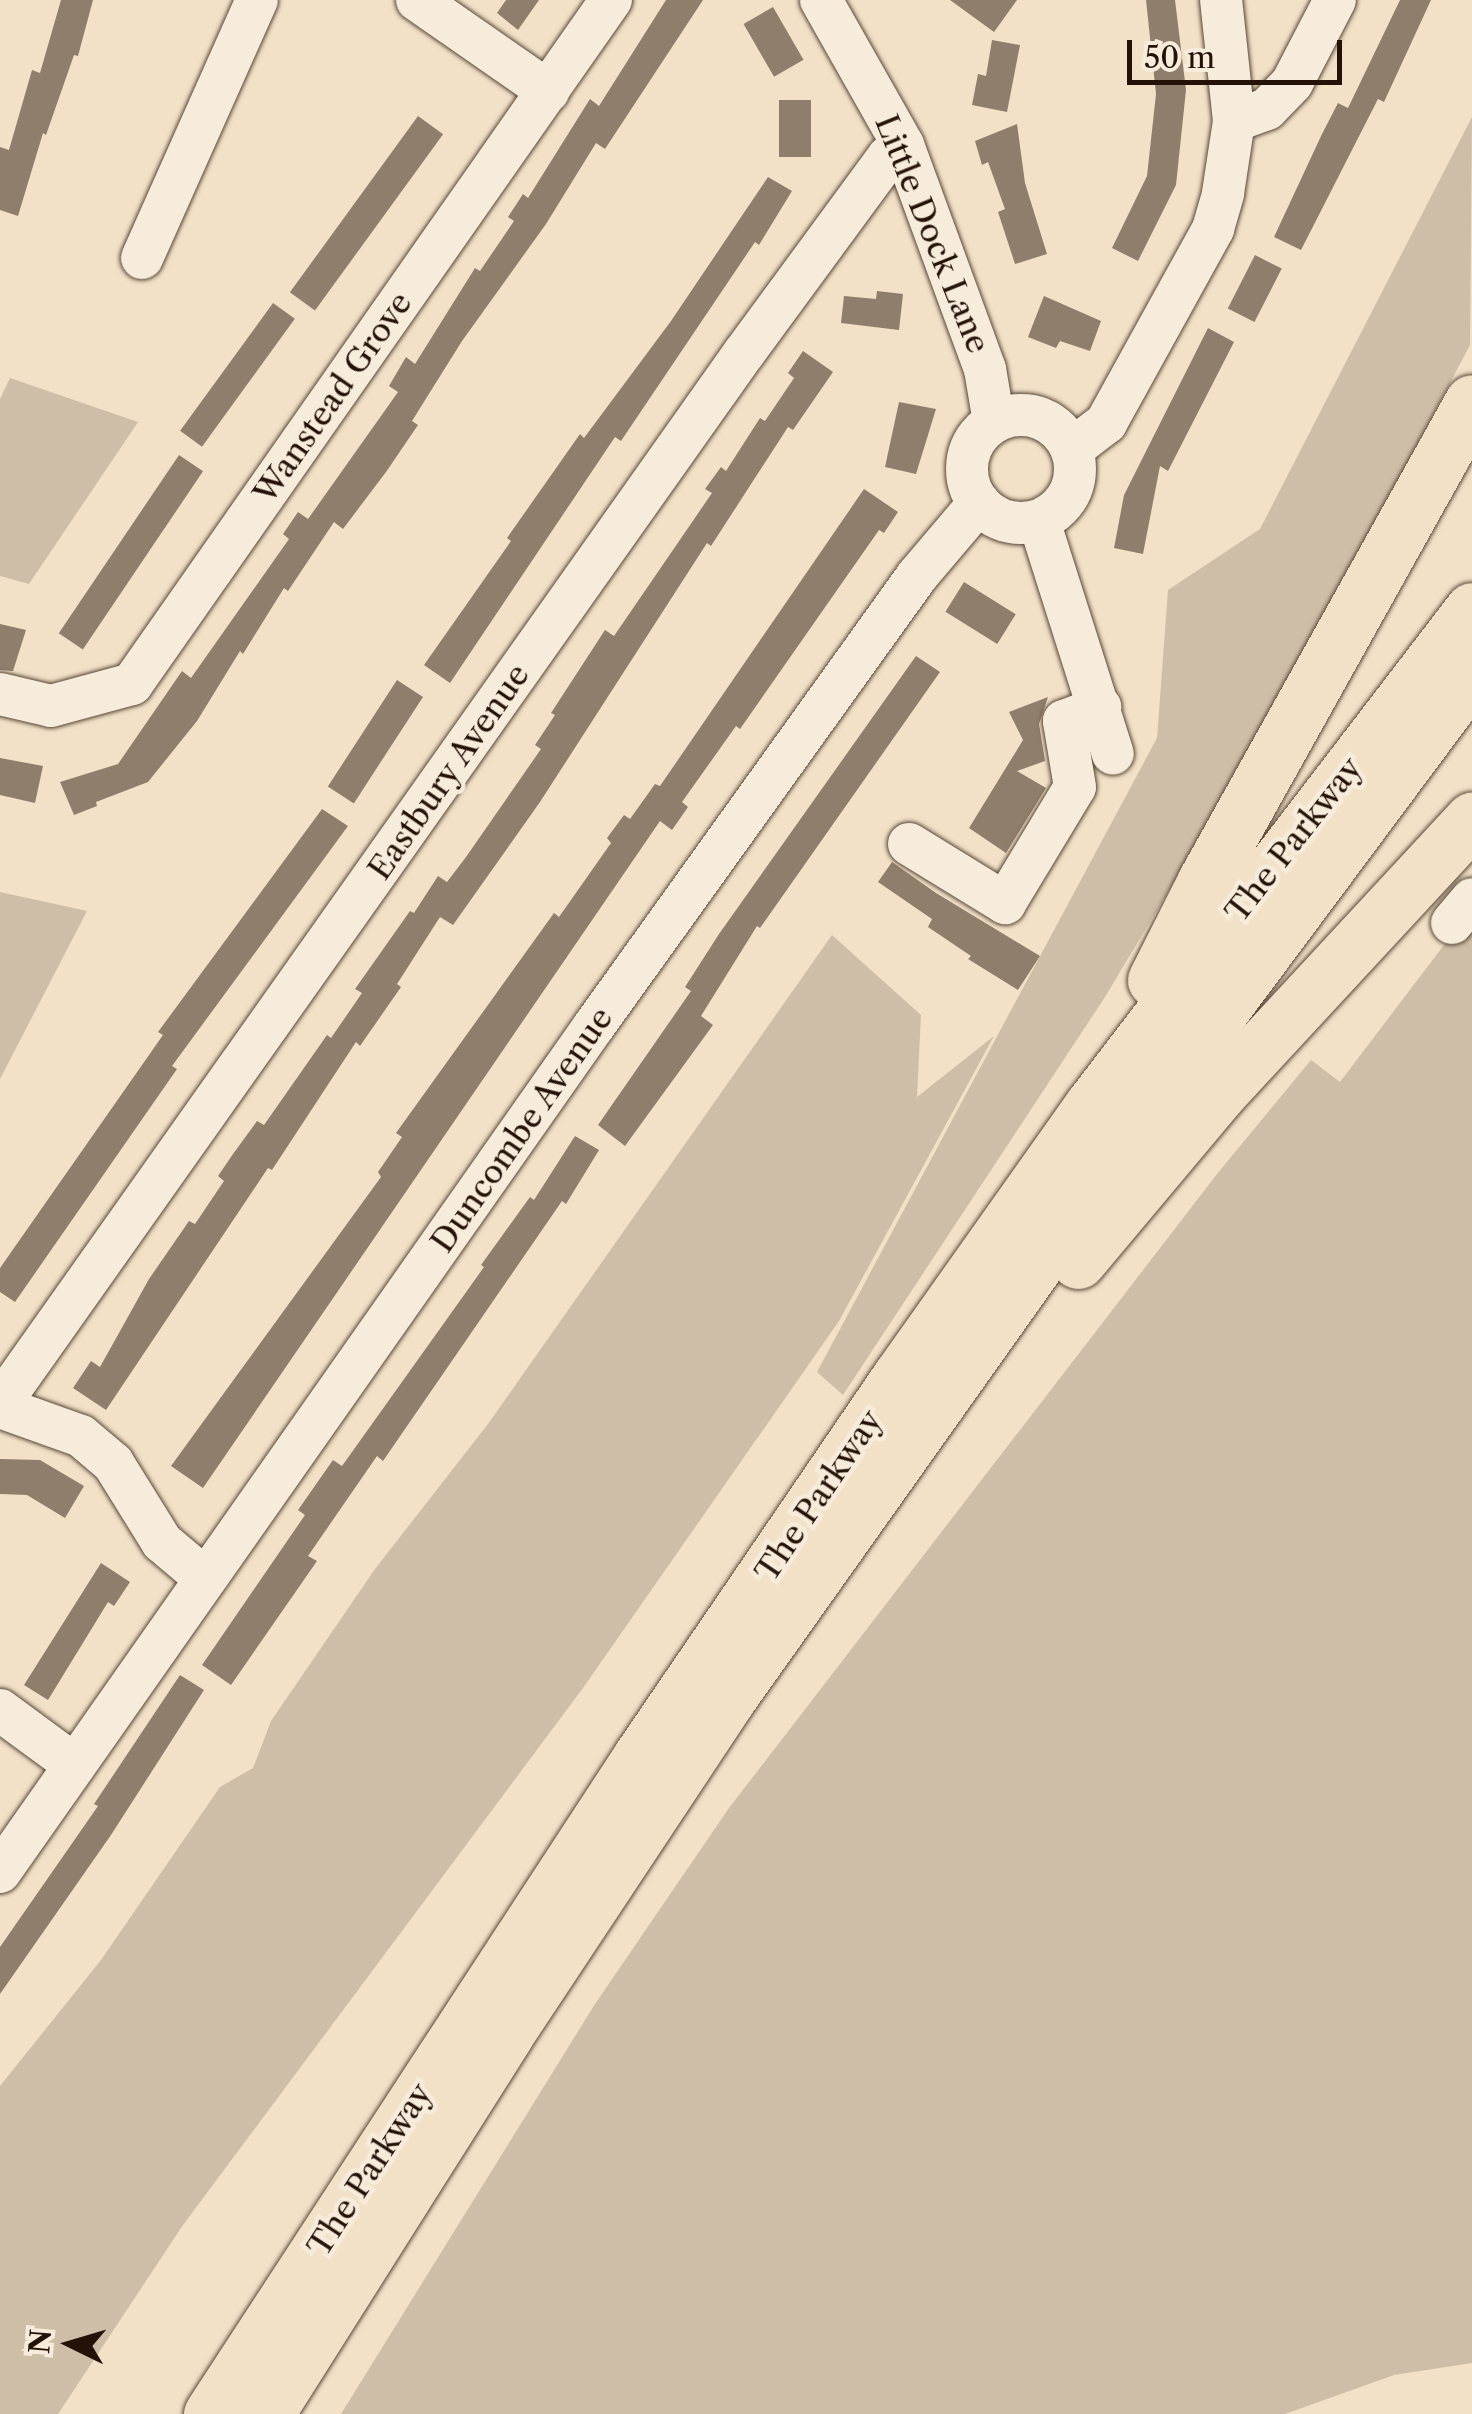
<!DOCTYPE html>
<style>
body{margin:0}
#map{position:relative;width:1472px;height:2414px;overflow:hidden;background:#f2e1c7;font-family:"Libre Caslon Text",serif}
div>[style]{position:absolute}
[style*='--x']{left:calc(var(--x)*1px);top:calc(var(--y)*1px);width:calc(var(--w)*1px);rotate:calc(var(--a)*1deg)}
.green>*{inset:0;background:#cfbea7}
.building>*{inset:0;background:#8f7e6c;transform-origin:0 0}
.roads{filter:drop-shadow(0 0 2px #584638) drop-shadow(0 0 2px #584638)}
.minor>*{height:42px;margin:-21px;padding:0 21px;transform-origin:21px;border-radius:21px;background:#f7ecdb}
.minor>.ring{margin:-21px;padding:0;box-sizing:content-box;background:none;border:42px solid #f7ecdb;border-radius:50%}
.highway>*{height:55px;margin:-27.5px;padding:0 27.5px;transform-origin:27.5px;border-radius:27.5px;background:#f2e1c7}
span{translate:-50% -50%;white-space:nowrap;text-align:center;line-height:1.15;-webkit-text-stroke:9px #f7ecdb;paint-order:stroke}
.street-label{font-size:32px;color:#241209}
.north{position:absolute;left:20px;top:2294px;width:100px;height:100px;-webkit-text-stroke:8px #f7ecdb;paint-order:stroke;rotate:275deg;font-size:28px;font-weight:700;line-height:40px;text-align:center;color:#241209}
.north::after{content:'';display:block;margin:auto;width:35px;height:45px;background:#241209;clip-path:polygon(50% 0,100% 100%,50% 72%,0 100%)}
.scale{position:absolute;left:1127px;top:40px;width:215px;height:45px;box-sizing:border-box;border:5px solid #241209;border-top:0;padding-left:12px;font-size:30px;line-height:35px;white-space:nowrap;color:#241209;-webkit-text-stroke:8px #f7ecdb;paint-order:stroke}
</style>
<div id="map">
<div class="green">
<i style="clip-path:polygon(1472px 117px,1470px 345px,1281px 703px,1105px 997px,843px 1395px,817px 1372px,1157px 738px,1168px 590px,1260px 529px)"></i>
<i style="clip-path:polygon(10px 378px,138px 422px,29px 584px,0 576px,0 399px)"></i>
<i style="clip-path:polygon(0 892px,87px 911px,0 1079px)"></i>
<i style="clip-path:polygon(1472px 908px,1472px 2363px,1394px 2375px,1285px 2414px,341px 2414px,595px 2004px,729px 1808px,1217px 1174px,1311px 1060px,1340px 1082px)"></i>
<i style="clip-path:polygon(832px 935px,921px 1015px,917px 1097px,994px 1036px,839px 1321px,583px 1688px,183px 2225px,58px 2414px,0 2414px,0 2086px,101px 1960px,220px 1787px,253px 1768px,271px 1721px,375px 1569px,488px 1424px)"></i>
</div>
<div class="building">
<i style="clip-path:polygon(61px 0,93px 0,78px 56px,74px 55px,46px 135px,43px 133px,18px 216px,0 210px,0 147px,9px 150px,32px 70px,40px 73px)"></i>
<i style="clip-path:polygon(506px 0,539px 0,518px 30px,497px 13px)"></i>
<i style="clip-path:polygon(666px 0,703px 0,605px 149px,596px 143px,546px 224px,462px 341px,412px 421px,418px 425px,386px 472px,343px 529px,334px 522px,288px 591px,284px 588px,243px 654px,240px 651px,197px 721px,148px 782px,96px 802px,97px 806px,74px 815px,60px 782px,118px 764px,182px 671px,191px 678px,289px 539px,283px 534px,298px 512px,308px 519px,398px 392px,389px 386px,406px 357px,415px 364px,475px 268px,480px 271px,514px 221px,508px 217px,523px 194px,528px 198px,590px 99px,599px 106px)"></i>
<i style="clip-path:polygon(950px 0,1017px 0,994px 32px)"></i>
<i style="clip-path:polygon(1146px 0,1175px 0,1186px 90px,1176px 185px,1138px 261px,1112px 248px,1147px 176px,1156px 94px)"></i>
<i style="clip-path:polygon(1400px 0,1431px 0,1384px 102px,1378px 99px,1301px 250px,1274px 237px,1322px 134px,1338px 103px,1348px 108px)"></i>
<i style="left:773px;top:7px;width:61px;height:34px;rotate:60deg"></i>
<i style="clip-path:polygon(992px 40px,1020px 45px,1007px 112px,972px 105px,978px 74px,986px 76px)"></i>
<i style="left:811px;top:100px;width:57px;height:32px;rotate:90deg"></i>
<i style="left:418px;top:116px;width:31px;height:218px;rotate:36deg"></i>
<i style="clip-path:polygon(1017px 124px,1025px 183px,1047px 254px,1015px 264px,998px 212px,1005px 209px,988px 162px,982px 165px,975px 141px)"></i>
<i style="clip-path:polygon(768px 177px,792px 191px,759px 245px,755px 242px,621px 441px,615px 437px,450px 683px,424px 665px,511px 541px,507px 538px,580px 434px,584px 438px,671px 321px)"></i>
<i style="left:1255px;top:255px;width:30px;height:60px;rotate:27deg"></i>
<i style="clip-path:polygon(877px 291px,903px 294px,899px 330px,841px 323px,844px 296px,876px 299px)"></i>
<i style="clip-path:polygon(1044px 296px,1101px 321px,1090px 351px,1060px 341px,1056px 348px,1028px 337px)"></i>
<i style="left:273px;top:303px;width:27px;height:158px;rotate:36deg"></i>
<i style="clip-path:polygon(1208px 328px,1234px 342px,1168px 471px,1160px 466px,1143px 554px,1114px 548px,1124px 495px)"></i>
<i style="clip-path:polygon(803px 351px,833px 372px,793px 430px,788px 427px,711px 546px,707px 543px,540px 802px,453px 925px,440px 917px,397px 984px,401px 987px,360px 1046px,356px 1042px,272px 1170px,268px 1168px,106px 1410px,73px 1388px,91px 1361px,100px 1367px,149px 1279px,189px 1221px,195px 1224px,224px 1181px,218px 1176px,233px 1154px,257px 1121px,264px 1125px,327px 1035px,331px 1038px,362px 993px,355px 989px,410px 911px,414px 913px,438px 876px,447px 882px,466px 857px,541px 749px,535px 745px,555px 715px,551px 713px,605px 630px,614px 636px,712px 493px,705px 489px,721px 467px,726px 471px,760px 418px,765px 421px,794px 378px,788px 373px)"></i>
<i style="clip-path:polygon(899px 402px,936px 409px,916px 474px,885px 467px)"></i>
<i style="left:179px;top:455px;width:29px;height:215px;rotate:34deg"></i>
<i style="clip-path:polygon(864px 489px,898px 512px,884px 533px,879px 530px,740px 729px,736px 726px,682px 802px,688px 807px,672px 830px,660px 821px,203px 1488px,171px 1466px,381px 1177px,378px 1172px,402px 1137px,396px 1133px,554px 913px,559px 917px,611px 843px,607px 838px,624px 815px,630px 819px,655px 784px,660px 786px)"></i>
<i style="left:964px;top:582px;width:61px;height:35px;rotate:32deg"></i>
<i style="clip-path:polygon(0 624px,26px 630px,13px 671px,0 670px)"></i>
<i style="clip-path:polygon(916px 656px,940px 672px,760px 928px,757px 926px,701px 1016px,713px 1025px,625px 1146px,598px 1125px,691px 991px,685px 987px,719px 934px)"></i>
<i style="left:397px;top:680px;width:31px;height:127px;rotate:33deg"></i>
<i style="clip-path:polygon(1048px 697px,1039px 724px,1045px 761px,1017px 771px,1046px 788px,1006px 853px,969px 828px,1023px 740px,1009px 712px)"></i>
<i style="clip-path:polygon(0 758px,43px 766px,35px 803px,0 795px)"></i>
<i style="clip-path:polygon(322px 809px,348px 826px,172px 1066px,177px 1069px,15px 1302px,0 1292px,0 1268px,163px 1035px,158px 1032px)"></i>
<i style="clip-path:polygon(892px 862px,936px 893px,1040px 956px,1018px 990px,968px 959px,971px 956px,928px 927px,932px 919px,878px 882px)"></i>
<i style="clip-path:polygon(575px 1136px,599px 1150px,566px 1204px,562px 1201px,383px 1461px,377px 1456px,308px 1556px,317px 1561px,231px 1685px,202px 1665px,305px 1515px,298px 1510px,333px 1460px,342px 1466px,484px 1267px,481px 1265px,530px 1197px,534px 1200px)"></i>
<i style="clip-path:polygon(0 1459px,40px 1460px,84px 1486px,65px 1518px,27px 1495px,0 1494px)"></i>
<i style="clip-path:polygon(101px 1563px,130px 1582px,114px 1606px,108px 1602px,48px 1700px,24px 1685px)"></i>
<i style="clip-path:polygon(180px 1675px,204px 1690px,111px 1835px,0 1994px,0 1947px,98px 1806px,94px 1804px)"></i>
</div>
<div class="roads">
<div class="minor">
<i style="--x:417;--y:0;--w:160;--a:34.8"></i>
<i style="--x:821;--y:0;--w:167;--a:60.5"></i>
<i style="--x:903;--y:145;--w:239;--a:69.9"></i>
<i style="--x:985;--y:369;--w:54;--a:80.4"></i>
<i style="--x:1234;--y:121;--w:35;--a:-20"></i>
<i style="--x:1267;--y:109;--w:36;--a:-46"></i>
<i style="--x:1292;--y:83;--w:93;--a:-62.6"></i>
<i style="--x:142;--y:258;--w:282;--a:-66"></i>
<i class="ring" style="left:967px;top:415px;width:66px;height:66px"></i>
<i style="--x:1072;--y:449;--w:43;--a:-37.4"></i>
<i style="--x:1106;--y:423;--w:222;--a:-61.1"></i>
<i style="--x:1213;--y:229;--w:37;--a:-74"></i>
<i style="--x:1223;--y:193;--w:73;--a:-81.3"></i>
<i style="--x:1234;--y:121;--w:122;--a:-96.1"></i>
<i style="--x:1039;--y:521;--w:244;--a:72.4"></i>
<i style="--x:0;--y:694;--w:52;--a:13.2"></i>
<i style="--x:51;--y:706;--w:84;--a:-15.2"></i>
<i style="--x:132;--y:684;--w:835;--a:-55"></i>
<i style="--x:909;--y:844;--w:113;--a:31.6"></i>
<i style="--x:1005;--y:903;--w:135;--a:-58.9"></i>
<i style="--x:1075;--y:787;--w:67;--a:-99.5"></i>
<i style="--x:1064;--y:721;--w:39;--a:-21"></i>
<i style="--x:1452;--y:923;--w:31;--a:-50"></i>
<i style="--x:0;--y:1404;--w:1288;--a:-54.71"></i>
<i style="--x:744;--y:353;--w:243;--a:-53.7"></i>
<i style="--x:888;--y:157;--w:19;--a:-39"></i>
<i style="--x:0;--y:1407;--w:86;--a:19.7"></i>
<i style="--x:81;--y:1436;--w:42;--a:40.2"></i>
<i style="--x:113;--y:1463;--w:93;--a:58.2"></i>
<i style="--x:162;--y:1542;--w:57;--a:40.1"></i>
<i style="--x:0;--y:1710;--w:93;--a:36.3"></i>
<i style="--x:0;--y:1872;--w:1034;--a:-54.93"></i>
<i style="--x:594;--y:1026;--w:554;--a:-54.33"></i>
<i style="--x:917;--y:576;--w:96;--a:-49.7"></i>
</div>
<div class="highway">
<i style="--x:1155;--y:980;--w:111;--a:-63.2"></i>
<i style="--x:1205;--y:881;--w:548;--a:-60.86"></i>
<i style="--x:1078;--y:1261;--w:218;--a:-50"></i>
<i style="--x:1218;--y:1094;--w:374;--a:-47.2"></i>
<i style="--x:211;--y:2414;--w:786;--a:-56.84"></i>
<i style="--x:641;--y:1756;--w:458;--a:-55.7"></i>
<i style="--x:899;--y:1378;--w:332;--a:-54.7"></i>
<i style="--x:1091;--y:1107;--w:626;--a:-52.53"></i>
<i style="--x:266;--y:2414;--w:449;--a:-57.7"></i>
<i style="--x:506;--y:2034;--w:400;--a:-56.5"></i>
<i style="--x:727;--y:1700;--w:679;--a:-54.65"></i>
<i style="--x:1120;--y:1146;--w:590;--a:-53.34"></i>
</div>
</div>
<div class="street-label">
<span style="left:932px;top:234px;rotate:68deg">Little Dock Lane</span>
<span style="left:333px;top:398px;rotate:-55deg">Wanstead Grove</span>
<span style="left:449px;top:772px;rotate:-55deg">Eastbury Avenue</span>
<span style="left:1294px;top:840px;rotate:-52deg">The Parkway</span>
<span style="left:522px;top:1130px;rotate:-55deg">Duncombe Avenue</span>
<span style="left:819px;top:1496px;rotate:-56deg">The Parkway</span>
<span style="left:370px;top:2170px;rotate:-57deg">The Parkway</span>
</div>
<div class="north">N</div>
<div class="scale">50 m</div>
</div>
